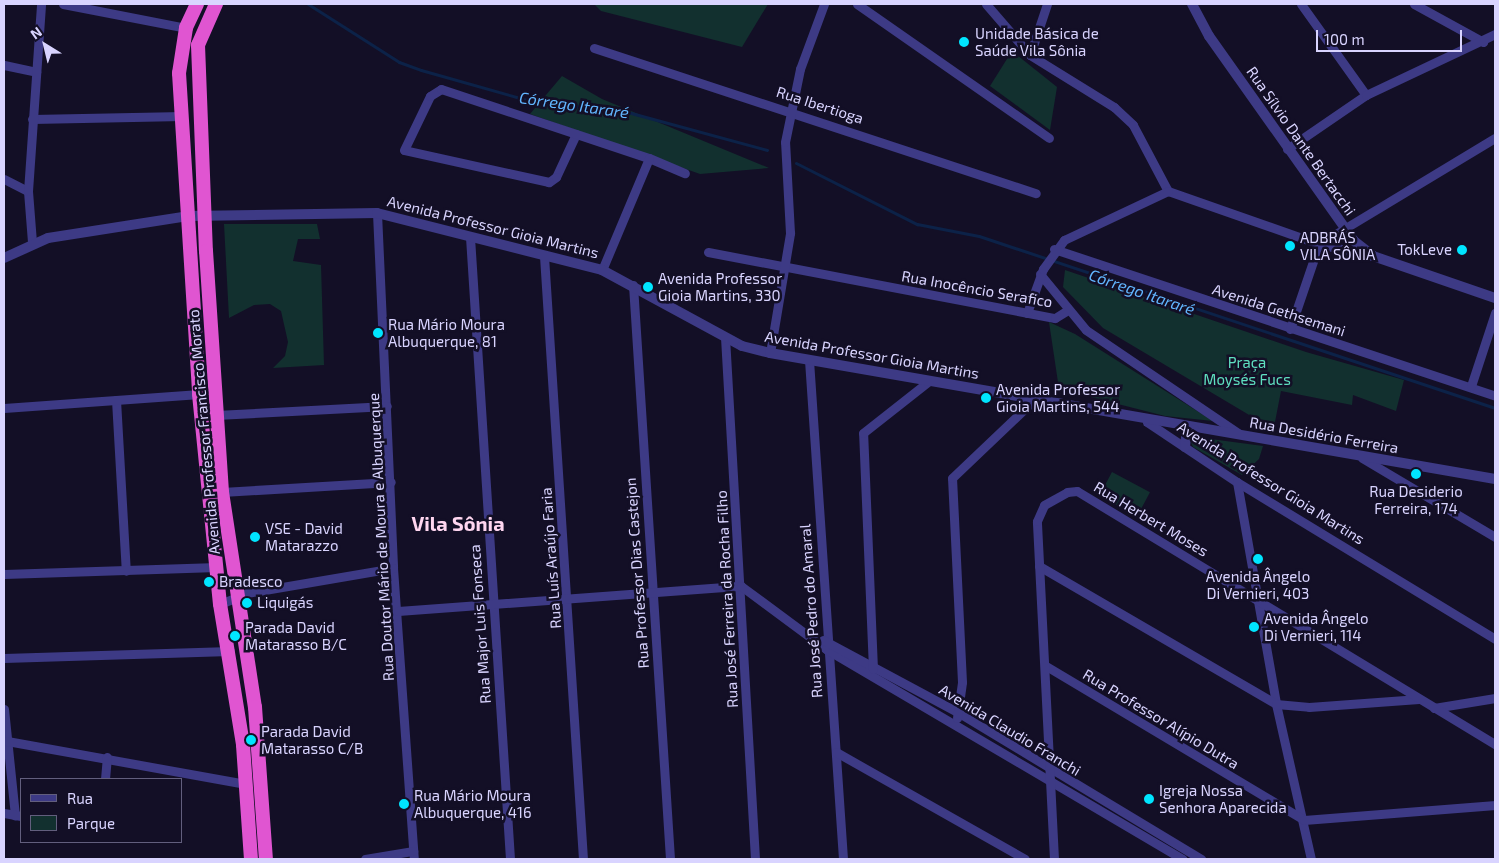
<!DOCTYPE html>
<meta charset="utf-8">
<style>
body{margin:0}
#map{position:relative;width:1499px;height:863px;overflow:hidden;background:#130f26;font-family:"Exo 2",sans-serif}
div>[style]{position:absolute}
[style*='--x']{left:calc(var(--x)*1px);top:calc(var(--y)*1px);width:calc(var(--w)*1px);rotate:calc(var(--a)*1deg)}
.green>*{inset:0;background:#12302f;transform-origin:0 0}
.stream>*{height:3px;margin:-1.5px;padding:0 1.5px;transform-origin:1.5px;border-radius:1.5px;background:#0c2248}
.minor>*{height:9px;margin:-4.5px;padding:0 4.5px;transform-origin:4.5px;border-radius:4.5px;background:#3d3a85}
.tertiary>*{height:10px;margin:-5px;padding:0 5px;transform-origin:5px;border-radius:5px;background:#3d3a85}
.trunk>*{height:14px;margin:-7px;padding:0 7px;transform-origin:7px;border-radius:7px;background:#e055d1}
.dots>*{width:14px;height:14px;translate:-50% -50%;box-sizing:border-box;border:2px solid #130f26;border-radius:50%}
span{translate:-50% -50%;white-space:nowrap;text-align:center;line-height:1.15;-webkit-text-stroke:5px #130f26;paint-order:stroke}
.poi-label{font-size:15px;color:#d9d4ff}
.left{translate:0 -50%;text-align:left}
.right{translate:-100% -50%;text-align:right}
.street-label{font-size:15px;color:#d9d4ff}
.park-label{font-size:15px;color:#5fe0c0}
.water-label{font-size:16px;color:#62b6ff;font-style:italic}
.district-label{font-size:20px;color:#ffd6f0;font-weight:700}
.frame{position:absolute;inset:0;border:5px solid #d9d4ff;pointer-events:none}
.legend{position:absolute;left:20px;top:778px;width:162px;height:65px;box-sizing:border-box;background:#130f26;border:1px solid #625e7d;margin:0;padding:6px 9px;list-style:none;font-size:15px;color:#d9d4ff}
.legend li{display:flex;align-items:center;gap:10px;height:25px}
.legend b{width:25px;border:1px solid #625e7d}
.north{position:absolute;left:20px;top:20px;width:50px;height:50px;-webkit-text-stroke:4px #130f26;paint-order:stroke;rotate:324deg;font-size:14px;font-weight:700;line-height:20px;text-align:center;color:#d9d4ff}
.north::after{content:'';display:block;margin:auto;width:18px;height:22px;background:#d9d4ff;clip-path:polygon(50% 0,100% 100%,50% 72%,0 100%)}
.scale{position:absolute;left:1316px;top:30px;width:146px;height:22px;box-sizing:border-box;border:2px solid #d9d4ff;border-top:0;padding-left:6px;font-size:15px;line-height:18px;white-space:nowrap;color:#d9d4ff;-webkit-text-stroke:4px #130f26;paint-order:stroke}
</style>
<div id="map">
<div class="green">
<i style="clip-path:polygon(594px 4px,768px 4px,742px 47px,601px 11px)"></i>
<i style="clip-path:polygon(1012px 51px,1057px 87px,1050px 130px,990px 86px)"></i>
<i style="clip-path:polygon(562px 76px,602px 99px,769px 168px,700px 174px,530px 114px)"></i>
<i style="clip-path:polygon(224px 224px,317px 224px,320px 239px,298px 239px,293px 261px,321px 265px,324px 365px,273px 368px,285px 356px,288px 342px,281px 311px,270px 304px,254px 305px,229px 318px)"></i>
<i style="clip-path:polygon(1065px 270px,1306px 352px,1404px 380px,1396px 411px,1353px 395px,1352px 405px,1281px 391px,1274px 427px,1266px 425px,1103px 328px,1063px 287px)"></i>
<i style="clip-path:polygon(1049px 322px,1075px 334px,1213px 421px,1165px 416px,1059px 389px)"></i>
<i style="clip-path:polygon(1197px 434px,1203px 438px,1263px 446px,1259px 459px,1242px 475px,1193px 447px,1190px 440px)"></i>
<i style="left:1112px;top:472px;width:43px;height:27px;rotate:28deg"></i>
</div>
<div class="stream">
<i style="--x:308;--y:4;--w:108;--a:32.5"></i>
<i style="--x:399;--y:62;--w:23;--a:20"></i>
<i style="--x:421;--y:70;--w:110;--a:15.8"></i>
<i style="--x:527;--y:100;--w:105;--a:7.1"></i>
<i style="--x:631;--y:113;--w:141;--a:15.2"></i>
<i style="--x:796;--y:163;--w:136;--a:26.8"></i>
<i style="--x:917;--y:224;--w:63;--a:11"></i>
<i style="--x:979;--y:236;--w:544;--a:18.43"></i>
</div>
<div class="minor">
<i style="--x:63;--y:4;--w:125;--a:11"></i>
<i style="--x:857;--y:4;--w:234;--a:34.9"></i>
<i style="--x:986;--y:4;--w:67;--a:49.2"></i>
<i style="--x:1030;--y:55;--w:99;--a:31.8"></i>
<i style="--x:1114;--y:107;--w:26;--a:43"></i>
<i style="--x:1133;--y:125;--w:75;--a:62.1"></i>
<i style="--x:1301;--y:4;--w:112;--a:54.5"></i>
<i style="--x:1414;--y:4;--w:79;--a:28.8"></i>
<i style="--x:594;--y:48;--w:465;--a:18.2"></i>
<i style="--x:1030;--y:55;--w:54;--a:-71.6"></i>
<i style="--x:4;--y:65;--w:33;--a:12"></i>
<i style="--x:32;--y:119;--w:151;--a:-1.1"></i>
<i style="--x:576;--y:134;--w:47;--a:114.9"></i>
<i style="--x:556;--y:177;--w:9;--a:144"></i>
<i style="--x:549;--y:182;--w:148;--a:-167.6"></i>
<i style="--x:404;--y:150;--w:60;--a:-64.3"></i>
<i style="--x:430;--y:96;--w:13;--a:-32"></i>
<i style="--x:441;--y:89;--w:219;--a:18.4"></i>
<i style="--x:649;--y:158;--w:39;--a:23"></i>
<i style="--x:1287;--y:149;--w:96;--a:-34.4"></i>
<i style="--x:1366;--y:95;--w:143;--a:-25.3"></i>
<i style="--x:4;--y:179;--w:27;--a:27"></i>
<i style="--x:1168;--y:191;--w:160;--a:19.3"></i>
<i style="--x:1319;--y:244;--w:54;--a:12.8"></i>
<i style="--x:377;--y:213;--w:355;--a:87.4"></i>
<i style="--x:393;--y:568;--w:292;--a:85.9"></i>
<i style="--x:470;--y:237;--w:623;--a:86.32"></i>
<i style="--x:32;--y:242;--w:51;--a:-94.5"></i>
<i style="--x:28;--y:191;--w:187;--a:-86"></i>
<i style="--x:1319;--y:244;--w:205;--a:-31.1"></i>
<i style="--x:1054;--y:249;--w:465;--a:18.4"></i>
<i style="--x:708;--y:252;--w:353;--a:10.8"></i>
<i style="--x:1055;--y:318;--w:13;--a:-32"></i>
<i style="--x:544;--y:256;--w:604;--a:86.3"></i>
<i style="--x:602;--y:270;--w:121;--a:-67.2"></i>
<i style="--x:1040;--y:274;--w:72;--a:50.6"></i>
<i style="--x:1086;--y:330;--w:184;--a:34.1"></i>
<i style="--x:633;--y:285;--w:575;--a:86.31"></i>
<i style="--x:1027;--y:313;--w:47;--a:-70"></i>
<i style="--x:1043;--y:269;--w:36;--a:-54"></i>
<i style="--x:1064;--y:240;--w:115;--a:-25.2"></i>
<i style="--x:1290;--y:329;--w:90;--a:-71.2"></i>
<i style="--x:725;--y:337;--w:523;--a:86.71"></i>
<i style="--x:770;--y:353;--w:122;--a:-80.5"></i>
<i style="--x:790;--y:233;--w:91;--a:-93.1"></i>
<i style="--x:785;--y:142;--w:75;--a:-78.4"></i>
<i style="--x:800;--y:69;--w:69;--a:-69.7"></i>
<i style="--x:809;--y:360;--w:500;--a:86.1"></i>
<i style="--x:1471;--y:386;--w:77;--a:-71.8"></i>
<i style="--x:116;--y:400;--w:171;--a:86.7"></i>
<i style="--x:4;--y:408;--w:196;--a:-4.1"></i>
<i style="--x:216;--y:415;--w:171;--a:-3"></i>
<i style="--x:1147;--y:422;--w:108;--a:33.7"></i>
<i style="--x:1237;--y:482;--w:302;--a:31.3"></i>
<i style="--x:1362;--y:458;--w:155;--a:30.7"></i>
<i style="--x:1237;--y:482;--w:225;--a:80"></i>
<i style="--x:1276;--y:704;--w:159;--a:77.3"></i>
<i style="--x:222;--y:492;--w:169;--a:-3.4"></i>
<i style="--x:1039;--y:566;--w:274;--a:30.2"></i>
<i style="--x:1276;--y:704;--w:33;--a:5"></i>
<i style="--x:1309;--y:707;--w:110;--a:-4.2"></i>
<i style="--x:4;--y:574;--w:213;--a:-1.9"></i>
<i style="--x:220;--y:604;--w:29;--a:-22"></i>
<i style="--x:247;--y:593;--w:148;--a:-9.7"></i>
<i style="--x:398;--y:611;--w:344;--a:-4.2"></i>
<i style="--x:741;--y:586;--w:106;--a:36.5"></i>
<i style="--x:826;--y:649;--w:414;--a:30.5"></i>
<i style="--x:823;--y:640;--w:154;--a:28.2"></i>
<i style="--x:959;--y:713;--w:283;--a:31.1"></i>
<i style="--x:4;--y:658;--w:226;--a:-1.8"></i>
<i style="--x:1046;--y:666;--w:300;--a:30.8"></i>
<i style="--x:1304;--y:820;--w:192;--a:-4.5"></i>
<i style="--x:873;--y:669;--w:236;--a:-92.4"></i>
<i style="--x:863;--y:433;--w:84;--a:-38.2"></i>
<i style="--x:1434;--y:708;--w:62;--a:-9.3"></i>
<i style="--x:4;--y:709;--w:107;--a:84.1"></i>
<i style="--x:957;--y:718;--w:36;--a:-82"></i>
<i style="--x:962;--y:682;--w:204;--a:-92.8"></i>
<i style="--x:952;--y:478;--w:116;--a:-43.6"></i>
<i style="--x:7;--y:741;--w:244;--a:10.2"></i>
<i style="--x:836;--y:752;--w:217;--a:29.5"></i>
<i style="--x:105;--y:779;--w:22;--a:-85"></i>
<i style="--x:4;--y:813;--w:17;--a:10"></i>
<i style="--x:365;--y:859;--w:49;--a:-9.5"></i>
<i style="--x:1054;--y:859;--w:338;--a:-92.9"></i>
<i style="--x:1037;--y:521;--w:17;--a:-66"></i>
<i style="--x:1044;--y:505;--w:26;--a:-29"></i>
<i style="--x:1067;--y:492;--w:10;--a:-6"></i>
<i style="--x:1077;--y:491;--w:489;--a:31.2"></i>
</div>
<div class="tertiary">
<i style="--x:1192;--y:4;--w:36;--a:62"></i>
<i style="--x:1209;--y:36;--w:251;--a:54.7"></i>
<i style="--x:1354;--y:241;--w:24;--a:38"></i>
<i style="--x:1373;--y:256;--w:129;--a:19"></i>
<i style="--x:4;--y:258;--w:48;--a:-24.4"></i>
<i style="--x:48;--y:238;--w:143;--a:-8.9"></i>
<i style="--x:189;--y:216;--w:188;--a:-0.9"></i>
<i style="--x:377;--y:213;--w:232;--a:14.2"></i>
<i style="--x:602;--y:270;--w:159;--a:28.5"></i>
<i style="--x:742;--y:346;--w:29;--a:14"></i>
<i style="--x:770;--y:353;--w:736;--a:9.86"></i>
<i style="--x:1185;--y:447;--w:10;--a:-84"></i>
<i style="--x:1186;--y:437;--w:11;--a:-41"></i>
</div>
<div class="trunk">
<i style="--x:197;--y:4;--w:26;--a:115"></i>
<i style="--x:186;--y:28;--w:46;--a:98.8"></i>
<i style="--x:179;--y:73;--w:322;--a:86.4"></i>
<i style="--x:199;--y:394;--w:211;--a:84.3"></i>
<i style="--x:220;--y:604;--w:143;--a:80.7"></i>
<i style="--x:243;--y:745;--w:114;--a:86"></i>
<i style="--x:216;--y:4;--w:45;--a:113.7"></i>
<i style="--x:198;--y:45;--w:206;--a:87.8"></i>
<i style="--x:206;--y:251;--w:242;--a:86.2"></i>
<i style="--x:222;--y:492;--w:218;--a:81.3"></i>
<i style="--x:255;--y:707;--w:152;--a:85.9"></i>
</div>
<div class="dots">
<i style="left:964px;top:42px;background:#00e5ff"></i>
<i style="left:1290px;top:246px;background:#00e5ff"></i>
<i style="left:1462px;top:250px;background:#00e5ff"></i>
<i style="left:648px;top:287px;background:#00e5ff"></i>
<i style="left:378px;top:333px;background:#00e5ff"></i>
<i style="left:986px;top:398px;background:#00e5ff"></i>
<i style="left:1416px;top:474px;background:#00e5ff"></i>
<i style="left:255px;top:537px;background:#00e5ff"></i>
<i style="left:1258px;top:559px;background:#00e5ff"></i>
<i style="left:209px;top:582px;background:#00e5ff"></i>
<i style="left:247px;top:603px;background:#00e5ff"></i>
<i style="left:1254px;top:627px;background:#00e5ff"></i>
<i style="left:235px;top:636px;background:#00e5ff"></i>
<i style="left:251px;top:740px;background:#00e5ff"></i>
<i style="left:1149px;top:799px;background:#00e5ff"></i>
<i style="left:404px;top:804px;background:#00e5ff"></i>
</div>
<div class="poi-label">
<span class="left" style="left:975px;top:42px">Unidade Básica de<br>Saúde Vila Sônia</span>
<span class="left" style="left:1300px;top:246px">ADBRÁS<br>VILA SÔNIA</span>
<span class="right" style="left:1452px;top:250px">TokLeve</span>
<span class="left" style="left:658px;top:287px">Avenida Professor<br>Gioia Martins, 330</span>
<span class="left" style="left:388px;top:333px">Rua Mário Moura<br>Albuquerque, 81</span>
<span class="left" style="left:996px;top:398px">Avenida Professor<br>Gioia Martins, 544</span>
<span style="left:1416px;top:500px">Rua Desiderio<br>Ferreira, 174</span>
<span class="left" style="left:265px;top:537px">VSE - David<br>Matarazzo</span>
<span style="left:1258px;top:585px">Avenida Ângelo<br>Di Vernieri, 403</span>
<span class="left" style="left:219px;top:582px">Bradesco</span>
<span class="left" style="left:257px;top:603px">Liquigás</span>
<span class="left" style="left:1264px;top:627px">Avenida Ângelo<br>Di Vernieri, 114</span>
<span class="left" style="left:245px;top:636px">Parada David<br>Matarasso B/C</span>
<span class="left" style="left:261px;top:740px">Parada David<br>Matarasso C/B</span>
<span class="left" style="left:1159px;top:799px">Igreja Nossa<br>Senhora Aparecida</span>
<span class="left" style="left:414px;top:804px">Rua Mário Moura<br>Albuquerque, 416</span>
</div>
<div class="street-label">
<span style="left:820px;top:105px;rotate:18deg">Rua Ibertioga</span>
<span style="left:1301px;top:141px;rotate:55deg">Rua Sílvio Dante Bertacchi</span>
<span style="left:493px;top:227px;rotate:14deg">Avenida Professor Gioia Martins</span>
<span style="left:977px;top:289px;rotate:10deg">Rua Inocêncio Serafico</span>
<span style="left:1279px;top:310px;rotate:18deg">Avenida Gethsemani</span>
<span style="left:872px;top:355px;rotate:10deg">Avenida Professor Gioia Martins</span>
<span style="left:204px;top:432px;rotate:-95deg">Avenida Professor Francisco Morato</span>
<span style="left:1324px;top:435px;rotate:10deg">Rua Desidério Ferreira</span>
<span style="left:1271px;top:483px;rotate:32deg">Avenida Professor Gioia Martins</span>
<span style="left:1151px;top:519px;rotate:31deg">Rua Herbert Moses</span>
<span style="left:381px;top:537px;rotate:-93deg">Rua Doutor Mário de Moura e Albuquerque</span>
<span style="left:551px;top:558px;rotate:-94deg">Rua Luís Araújo Faria</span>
<span style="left:637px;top:573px;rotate:-94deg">Rua Professor Dias Castejon</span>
<span style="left:727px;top:599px;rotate:-93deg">Rua José Ferreira da Rocha Filho</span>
<span style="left:811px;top:611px;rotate:-94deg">Rua José Pedro do Amaral</span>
<span style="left:480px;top:624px;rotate:-94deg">Rua Major Luis Fonseca</span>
<span style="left:1161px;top:719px;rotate:31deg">Rua Professor Alípio Dutra</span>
<span style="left:1010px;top:730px;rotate:31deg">Avenida Claudio Franchi</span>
</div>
<div class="park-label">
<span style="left:1247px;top:371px">Praça<br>Moysés Fucs</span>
</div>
<div class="water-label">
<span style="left:574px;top:105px;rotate:8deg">Córrego Itararé</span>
<span style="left:1142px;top:292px;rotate:19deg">Córrego Itararé</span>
</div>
<div class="district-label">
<span style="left:458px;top:523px">Vila Sônia</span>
</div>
<div class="frame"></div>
<ul class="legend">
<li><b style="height:6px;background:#3d3a85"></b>Rua</li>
<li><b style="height:14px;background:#12302f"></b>Parque</li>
</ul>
<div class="north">N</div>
<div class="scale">100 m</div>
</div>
